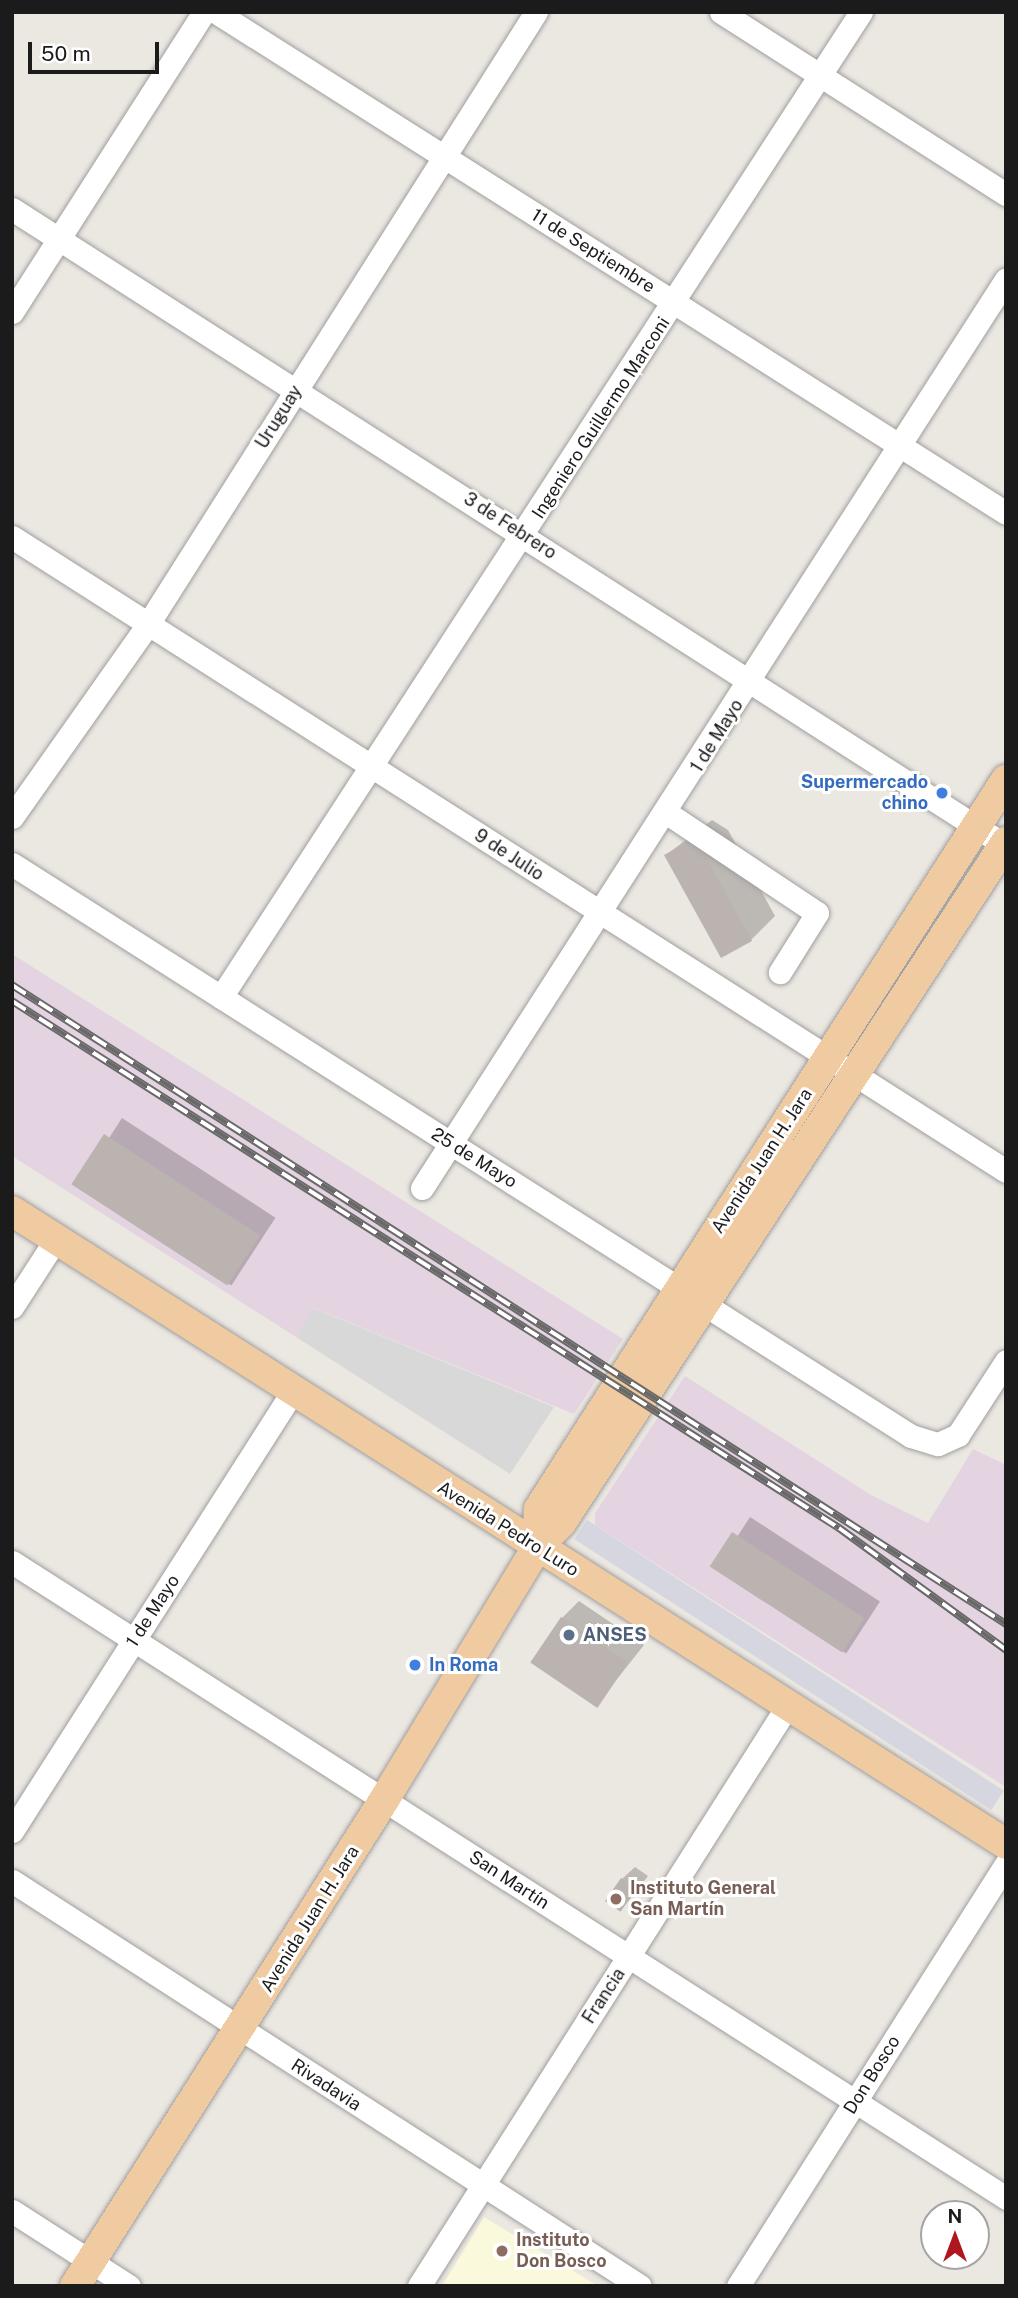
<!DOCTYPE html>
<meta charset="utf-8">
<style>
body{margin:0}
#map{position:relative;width:1018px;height:2298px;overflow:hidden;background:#ebe7e1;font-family:"Public Sans",sans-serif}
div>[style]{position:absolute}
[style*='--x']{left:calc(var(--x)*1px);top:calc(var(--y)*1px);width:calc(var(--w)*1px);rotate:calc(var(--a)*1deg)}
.residential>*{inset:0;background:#d9d8d8}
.industrial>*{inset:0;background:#e4d4e1}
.education>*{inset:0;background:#fbf9db}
.plaza>*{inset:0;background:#d6d6e1;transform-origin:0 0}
.shadow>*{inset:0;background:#0003;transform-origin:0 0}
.building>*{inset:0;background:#bbb3af;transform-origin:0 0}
.roads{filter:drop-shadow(0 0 2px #9f9f9f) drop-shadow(0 0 2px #9f9f9f)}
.minor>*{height:23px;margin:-11.5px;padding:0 11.5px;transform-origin:11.5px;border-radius:11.5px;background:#fff}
.major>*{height:30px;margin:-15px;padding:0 15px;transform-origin:15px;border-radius:15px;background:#f0caa1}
.rail>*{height:8px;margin-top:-4px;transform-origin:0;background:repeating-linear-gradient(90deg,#fff 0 16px,#696969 0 32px);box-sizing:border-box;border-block:2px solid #696969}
.dots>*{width:19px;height:19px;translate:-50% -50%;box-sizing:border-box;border:4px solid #fff;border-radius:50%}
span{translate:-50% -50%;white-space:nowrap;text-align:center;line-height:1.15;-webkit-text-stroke:6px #fff;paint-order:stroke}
.street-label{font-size:18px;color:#1b1b1b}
.shop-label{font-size:18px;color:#366cbe;font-weight:700}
.right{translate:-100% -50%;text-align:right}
.left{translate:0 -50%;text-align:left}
.service-label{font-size:18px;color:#4e5e75;font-weight:700}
.education-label{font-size:18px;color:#785e54;font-weight:700}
.frame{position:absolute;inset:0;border:14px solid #1b1b1b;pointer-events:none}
.north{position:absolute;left:920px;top:2200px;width:70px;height:70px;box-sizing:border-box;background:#fff;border:2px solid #a4a4a4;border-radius:50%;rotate:0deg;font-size:19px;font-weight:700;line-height:28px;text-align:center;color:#1b1b1b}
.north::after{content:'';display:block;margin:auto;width:24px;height:32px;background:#b0161d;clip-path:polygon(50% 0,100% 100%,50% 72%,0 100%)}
.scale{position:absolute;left:28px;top:42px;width:131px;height:32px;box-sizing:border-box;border:4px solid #1b1b1b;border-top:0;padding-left:9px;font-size:21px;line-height:24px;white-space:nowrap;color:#1b1b1b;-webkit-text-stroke:5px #fff;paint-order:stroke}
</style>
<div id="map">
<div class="residential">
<i style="clip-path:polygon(313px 1308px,554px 1407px,510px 1474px,296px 1337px)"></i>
</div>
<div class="industrial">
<i style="clip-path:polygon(12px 954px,623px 1339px,574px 1414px,314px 1308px,296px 1337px,12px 1156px)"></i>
<i style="clip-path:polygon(685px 1376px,871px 1495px,928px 1523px,973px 1449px,1006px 1465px,1006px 1787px,595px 1525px,595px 1513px)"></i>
</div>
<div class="education">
<i style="clip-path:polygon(484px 2217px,598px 2286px,442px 2286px)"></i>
</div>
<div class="plaza">
<i style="left:587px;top:1520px;width:497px;height:23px;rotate:33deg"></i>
</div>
<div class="shadow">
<i style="clip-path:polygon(712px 820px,728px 830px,775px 916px,751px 940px,666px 855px)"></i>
<i style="left:122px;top:1118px;width:183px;height:81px;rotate:33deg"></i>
<i style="left:750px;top:1517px;width:155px;height:62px;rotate:33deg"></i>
<i style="clip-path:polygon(579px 1601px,644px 1645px,598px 1703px,562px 1618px)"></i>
<i style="clip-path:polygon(635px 1867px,648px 1876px,622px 1909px,622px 1879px)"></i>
</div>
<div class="building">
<i style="clip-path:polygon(686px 843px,704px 854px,752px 941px,721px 958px,664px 855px)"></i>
<i style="left:104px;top:1134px;width:186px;height:60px;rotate:33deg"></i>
<i style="left:732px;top:1532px;width:158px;height:41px;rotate:33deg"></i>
<i style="left:561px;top:1617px;width:81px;height:55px;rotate:34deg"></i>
<i style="left:621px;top:1878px;width:19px;height:28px;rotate:35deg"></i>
</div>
<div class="roads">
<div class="minor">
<i style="--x:216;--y:12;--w:935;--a:32.38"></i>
<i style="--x:721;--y:12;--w:338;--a:32.6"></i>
<i style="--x:12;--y:209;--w:1181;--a:32.65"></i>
<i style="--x:12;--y:312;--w:356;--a:-57.4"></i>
<i style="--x:12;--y:537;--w:1179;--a:32.53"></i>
<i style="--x:667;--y:813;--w:180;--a:33.7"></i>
<i style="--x:817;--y:913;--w:70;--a:122.1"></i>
<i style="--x:12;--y:817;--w:236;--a:-54.8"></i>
<i style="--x:148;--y:624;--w:725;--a:-57.63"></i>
<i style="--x:12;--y:864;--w:1066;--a:32.47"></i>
<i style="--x:911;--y:1436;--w:28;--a:17"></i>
<i style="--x:938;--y:1444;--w:22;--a:-24"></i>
<i style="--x:958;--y:1435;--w:88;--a:-57"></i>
<i style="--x:221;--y:997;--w:1175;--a:-56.99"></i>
<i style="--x:422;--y:1188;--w:1080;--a:-57.28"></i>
<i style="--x:12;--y:1307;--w:81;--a:-57.1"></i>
<i style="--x:12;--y:1562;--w:1180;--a:32.61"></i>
<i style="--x:12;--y:1831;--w:522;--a:-57.44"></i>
<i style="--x:12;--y:1881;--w:747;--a:32.82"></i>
<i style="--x:12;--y:2211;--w:139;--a:32.7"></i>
<i style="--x:419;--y:2286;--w:688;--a:-57.58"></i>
<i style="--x:738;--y:2286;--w:500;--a:-57.6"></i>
</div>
<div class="major">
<i style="--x:12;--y:1211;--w:1178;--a:32.49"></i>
<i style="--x:537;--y:1547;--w:38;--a:-87"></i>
<i style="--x:539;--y:1509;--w:866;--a:-57.36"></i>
<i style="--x:75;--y:2286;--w:576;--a:-57.55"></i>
<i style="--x:384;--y:1800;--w:296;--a:-58.8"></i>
<i style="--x:537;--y:1547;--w:34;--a:-45"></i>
<i style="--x:561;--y:1523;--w:814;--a:-56.84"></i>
</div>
</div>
<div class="rail">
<i style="--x:12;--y:985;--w:1182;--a:32.74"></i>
<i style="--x:12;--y:1001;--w:981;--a:32.51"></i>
<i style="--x:839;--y:1528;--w:207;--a:36.1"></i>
</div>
<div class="dots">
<i style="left:942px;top:793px;background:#3f7fe0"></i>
<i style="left:569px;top:1635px;background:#5c6f8a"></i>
<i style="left:415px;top:1665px;background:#3f7fe0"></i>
<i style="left:616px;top:1899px;background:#8d6e63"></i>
<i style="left:502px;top:2251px;background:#8d6e63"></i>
</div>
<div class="street-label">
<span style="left:593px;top:251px;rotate:32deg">11 de Septiembre</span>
<span style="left:279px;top:417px;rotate:-58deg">Uruguay</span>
<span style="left:601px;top:418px;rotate:-57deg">Ingeniero Guillermo Marconi</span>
<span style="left:510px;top:526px;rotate:33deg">3 de Febrero</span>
<span style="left:717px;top:736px;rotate:-58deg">1 de Mayo</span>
<span style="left:509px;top:855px;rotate:33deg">9 de Julio</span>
<span style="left:474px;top:1158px;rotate:32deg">25 de Mayo</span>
<span style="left:762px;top:1161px;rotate:-57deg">Avenida Juan H. Jara</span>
<span style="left:508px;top:1529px;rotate:32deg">Avenida Pedro Luro</span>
<span style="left:153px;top:1611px;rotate:-57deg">1 de Mayo</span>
<span style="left:509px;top:1880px;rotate:33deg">San Martín</span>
<span style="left:310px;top:1919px;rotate:-58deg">Avenida Juan H. Jara</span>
<span style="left:604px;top:1996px;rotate:-57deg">Francia</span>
<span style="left:872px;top:2075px;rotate:-58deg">Don Bosco</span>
<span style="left:326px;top:2085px;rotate:33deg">Rivadavia</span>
</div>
<div class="shop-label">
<span class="right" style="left:928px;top:793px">Supermercado<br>chino</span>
<span class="left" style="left:429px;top:1665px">In Roma</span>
</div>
<div class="service-label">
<span class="left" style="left:583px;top:1635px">ANSES</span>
</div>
<div class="education-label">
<span class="left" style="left:630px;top:1899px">Instituto General<br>San Martín</span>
<span class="left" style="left:516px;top:2251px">Instituto<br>Don Bosco</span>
</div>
<div class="frame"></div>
<div class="north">N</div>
<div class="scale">50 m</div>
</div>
